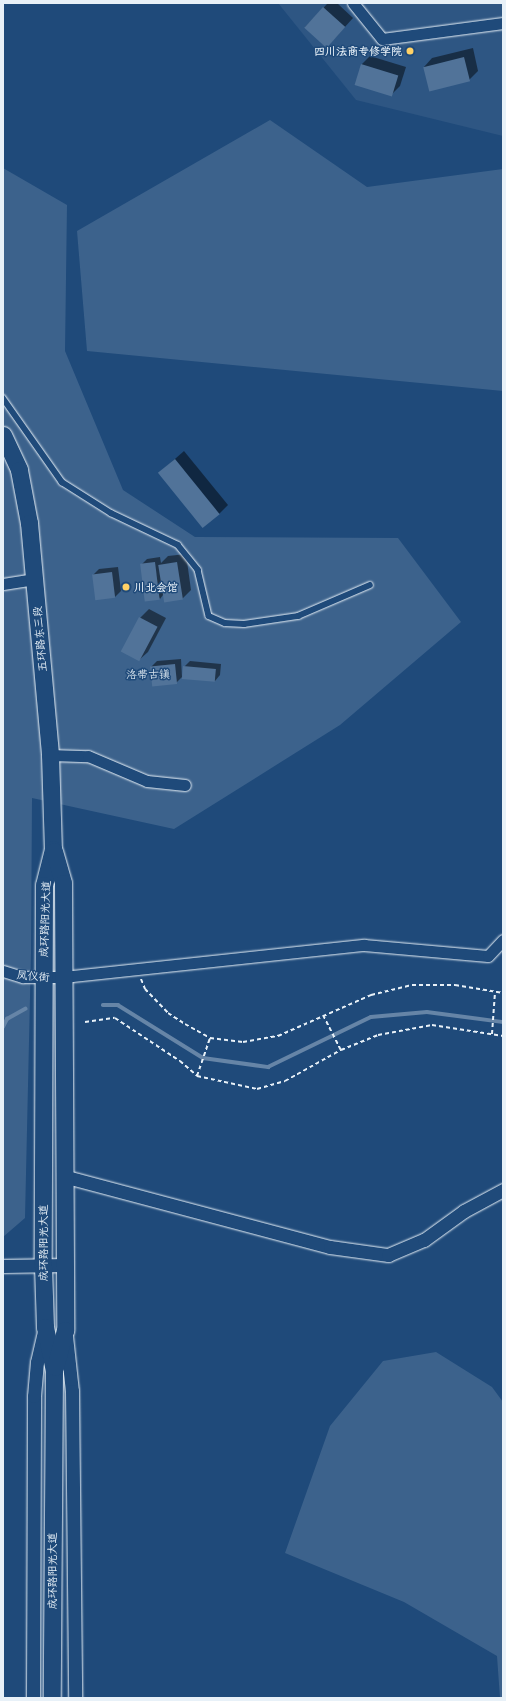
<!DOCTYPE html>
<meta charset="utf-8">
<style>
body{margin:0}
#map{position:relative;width:506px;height:1701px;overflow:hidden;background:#1f4a7a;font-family:Mali,"LXGW WenKai TC",sans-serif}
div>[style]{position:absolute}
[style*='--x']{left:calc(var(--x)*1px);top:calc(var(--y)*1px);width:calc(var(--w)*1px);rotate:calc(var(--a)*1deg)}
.built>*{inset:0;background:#2e5683}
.green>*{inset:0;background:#3c628c}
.shadow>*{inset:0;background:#0007}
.stream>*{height:3.5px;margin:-1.75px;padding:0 1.75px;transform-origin:1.75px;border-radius:1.75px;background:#6685a7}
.building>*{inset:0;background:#517399;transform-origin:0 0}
.path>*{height:2px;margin-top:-1px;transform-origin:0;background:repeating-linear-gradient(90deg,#e8f1f8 0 4px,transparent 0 7px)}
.roads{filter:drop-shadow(0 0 1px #e8f1f8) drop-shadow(0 0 1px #e8f1f8)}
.service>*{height:5.5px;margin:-2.75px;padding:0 2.75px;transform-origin:2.75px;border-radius:2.75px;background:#1f4a7a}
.minor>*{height:11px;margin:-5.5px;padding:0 5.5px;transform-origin:5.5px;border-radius:5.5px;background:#1f4a7a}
.tertiary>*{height:13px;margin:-6.5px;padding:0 6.5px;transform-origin:6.5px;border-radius:6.5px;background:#1f4a7a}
.primary>*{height:17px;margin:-8.5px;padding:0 8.5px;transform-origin:8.5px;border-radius:8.5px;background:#1f4a7a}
.dots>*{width:11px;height:11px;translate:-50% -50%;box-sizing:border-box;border:2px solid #1f4a7a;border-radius:50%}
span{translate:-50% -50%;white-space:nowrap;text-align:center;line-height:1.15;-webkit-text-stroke:3px #1f4a7a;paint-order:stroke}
.poi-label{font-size:11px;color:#e8f1f8;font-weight:700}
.right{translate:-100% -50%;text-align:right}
.left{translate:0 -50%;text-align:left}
.street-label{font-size:11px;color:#e8f1f8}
.park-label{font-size:11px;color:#d7e3ed}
.frame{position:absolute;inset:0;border:4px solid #e8f1f8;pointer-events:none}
</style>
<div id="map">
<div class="built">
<i style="clip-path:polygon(278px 3px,503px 3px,503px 136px,356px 100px)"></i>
</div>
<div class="green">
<i style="clip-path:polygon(270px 120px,367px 187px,503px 169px,503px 391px,87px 351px,77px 231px)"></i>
<i style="clip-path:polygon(3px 168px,67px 205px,65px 351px,123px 490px,195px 537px,398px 538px,461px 622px,340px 725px,174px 829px,32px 798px,31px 953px,25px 1218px,3px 1237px)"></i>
<i style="clip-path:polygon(436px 1352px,492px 1387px,503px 1402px,503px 1698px,500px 1698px,497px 1656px,404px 1602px,285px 1553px,330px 1426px,383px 1361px)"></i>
</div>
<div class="shadow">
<i style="clip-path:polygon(328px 3px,337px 3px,353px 18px,335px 38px,305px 27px)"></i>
<i style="clip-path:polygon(473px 48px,478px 71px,469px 80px,424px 67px,432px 58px)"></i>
<i style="clip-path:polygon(370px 56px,406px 67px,400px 86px,391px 95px,361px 65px)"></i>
<i style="clip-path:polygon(184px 451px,228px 505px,219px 514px,159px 473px)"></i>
<i style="clip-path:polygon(186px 554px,191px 590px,182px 599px,163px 595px,160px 599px,141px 565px,147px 559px,160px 557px,161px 563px,168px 556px)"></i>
<i style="clip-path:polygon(118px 567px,121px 591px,115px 597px,96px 599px,93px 575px,99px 569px)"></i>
<i style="clip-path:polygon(149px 609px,166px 618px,148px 652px,139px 660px,140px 618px)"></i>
<i style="clip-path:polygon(181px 659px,182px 677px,176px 683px,151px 667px,157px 661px)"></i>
<i style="clip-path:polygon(190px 661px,221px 664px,220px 675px,215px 681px,184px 667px)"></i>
</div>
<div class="stream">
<i style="--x:103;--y:1005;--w:15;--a:0"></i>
<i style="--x:118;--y:1005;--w:100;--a:31.9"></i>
<i style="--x:203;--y:1058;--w:66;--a:7.9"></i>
<i style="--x:268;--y:1067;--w:114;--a:-25.9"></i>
<i style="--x:371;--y:1017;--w:56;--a:-5.1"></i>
<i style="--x:427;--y:1012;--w:77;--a:7.5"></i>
<i style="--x:3;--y:1027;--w:9;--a:-63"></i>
<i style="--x:7;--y:1019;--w:21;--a:-29"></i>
</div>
<div class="building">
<i style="left:323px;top:7px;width:30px;height:28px;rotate:42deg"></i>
<i style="left:464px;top:57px;width:25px;height:42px;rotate:76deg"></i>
<i style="left:361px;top:64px;width:39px;height:22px;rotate:17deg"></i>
<i style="left:175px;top:459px;width:71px;height:22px;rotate:51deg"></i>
<i style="left:155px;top:562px;width:38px;height:15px;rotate:83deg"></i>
<i style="left:177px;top:562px;width:38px;height:19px;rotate:81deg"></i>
<i style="left:112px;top:572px;width:26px;height:20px;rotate:83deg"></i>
<i style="left:139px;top:617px;width:21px;height:39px;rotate:28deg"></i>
<i style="left:175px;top:664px;width:20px;height:25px;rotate:84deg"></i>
<i style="left:183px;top:666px;width:33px;height:13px;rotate:5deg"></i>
</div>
<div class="path">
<i style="--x:141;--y:979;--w:11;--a:68"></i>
<i style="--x:145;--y:989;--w:33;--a:46"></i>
<i style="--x:168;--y:1013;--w:20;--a:33"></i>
<i style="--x:185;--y:1024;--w:29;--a:29"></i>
<i style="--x:210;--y:1038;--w:33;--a:7"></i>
<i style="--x:243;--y:1042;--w:36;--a:-10"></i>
<i style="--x:278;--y:1036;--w:102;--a:-23.8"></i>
<i style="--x:371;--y:995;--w:42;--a:-13.7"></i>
<i style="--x:412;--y:985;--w:43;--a:0"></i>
<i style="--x:455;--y:985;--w:49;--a:9.5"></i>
<i style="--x:323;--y:1015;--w:39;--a:63"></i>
<i style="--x:85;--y:1022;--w:30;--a:-8"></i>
<i style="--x:115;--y:1018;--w:78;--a:33.5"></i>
<i style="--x:180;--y:1061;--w:23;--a:41"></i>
<i style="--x:197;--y:1076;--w:61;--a:12.2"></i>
<i style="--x:257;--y:1089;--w:29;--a:-16"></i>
<i style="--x:285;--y:1081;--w:64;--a:-29"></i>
<i style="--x:341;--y:1050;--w:40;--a:-22"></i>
<i style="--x:378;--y:1035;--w:55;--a:-10.5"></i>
<i style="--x:432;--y:1025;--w:72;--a:8.8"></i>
<i style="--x:492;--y:1034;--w:42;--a:-85.9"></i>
<i style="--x:197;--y:1076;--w:40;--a:-71.1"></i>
</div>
<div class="roads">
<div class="service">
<i style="--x:3;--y:398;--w:103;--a:54.9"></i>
<i style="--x:62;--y:482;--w:58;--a:32.3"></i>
<i style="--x:111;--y:513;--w:74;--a:25.5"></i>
<i style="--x:178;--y:545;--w:32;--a:51"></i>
<i style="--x:198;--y:570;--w:47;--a:76.6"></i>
<i style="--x:209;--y:616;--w:17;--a:24"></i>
<i style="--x:225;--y:623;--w:19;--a:3"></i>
<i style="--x:244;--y:624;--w:55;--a:-8.4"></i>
<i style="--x:298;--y:616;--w:78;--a:-23.3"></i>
</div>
<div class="minor">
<i style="--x:353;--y:3;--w:46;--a:51.1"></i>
<i style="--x:382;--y:39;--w:122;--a:-7.5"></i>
<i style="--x:3;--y:584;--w:32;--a:-9"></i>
<i style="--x:50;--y:755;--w:38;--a:2"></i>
<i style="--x:88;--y:756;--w:64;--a:23"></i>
<i style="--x:147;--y:781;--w:38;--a:6"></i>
<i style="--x:3;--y:971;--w:21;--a:17"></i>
<i style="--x:23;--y:977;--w:40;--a:0"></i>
<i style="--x:63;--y:977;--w:303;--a:-6.1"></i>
<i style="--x:364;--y:945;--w:124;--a:5.1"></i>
<i style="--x:488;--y:956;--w:22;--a:-47"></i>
</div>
<div class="tertiary">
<i style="--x:63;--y:1176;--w:276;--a:14.9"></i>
<i style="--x:330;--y:1247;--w:59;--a:7.9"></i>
<i style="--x:388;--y:1255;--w:39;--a:-23"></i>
<i style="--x:424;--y:1240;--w:49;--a:-35.9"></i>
<i style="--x:464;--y:1211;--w:44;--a:-28.3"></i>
<i style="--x:3;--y:1266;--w:62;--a:-0.9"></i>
<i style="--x:66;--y:1336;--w:55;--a:83.8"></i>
<i style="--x:72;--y:1391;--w:307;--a:89.4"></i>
<i style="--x:33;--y:1698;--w:302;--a:-89.8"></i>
<i style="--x:34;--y:1396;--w:34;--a:-85"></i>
<i style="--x:37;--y:1362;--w:32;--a:-77"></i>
</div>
<div class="primary">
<i style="--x:3;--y:435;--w:38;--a:65"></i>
<i style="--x:19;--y:470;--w:54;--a:79.3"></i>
<i style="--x:29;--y:523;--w:233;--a:84.8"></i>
<i style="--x:50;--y:755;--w:94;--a:88.2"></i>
<i style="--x:53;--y:849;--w:37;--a:104"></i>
<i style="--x:44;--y:885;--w:381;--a:90.2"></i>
<i style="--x:43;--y:1266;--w:61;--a:88.1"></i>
<i style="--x:45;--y:1327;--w:45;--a:78.4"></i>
<i style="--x:54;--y:1371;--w:327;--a:90.4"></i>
<i style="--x:54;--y:851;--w:33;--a:74"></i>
<i style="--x:63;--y:883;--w:447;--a:89.7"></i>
<i style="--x:65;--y:1330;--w:38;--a:105"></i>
</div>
</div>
<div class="dots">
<i style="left:410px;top:51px;background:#ffd166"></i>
<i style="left:126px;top:587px;background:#ffd166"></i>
</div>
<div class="poi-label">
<span class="right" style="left:402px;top:51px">四川法商专修学院</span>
<span class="left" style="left:134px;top:587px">川北会馆</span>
</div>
<div class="street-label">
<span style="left:40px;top:639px;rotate:-95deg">五环路东三段</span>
<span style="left:45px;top:919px;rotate:-88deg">成环路阳光大道</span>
<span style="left:33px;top:976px;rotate:5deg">凤仪街</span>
<span style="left:43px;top:1243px;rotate:-90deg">成环路阳光大道</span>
<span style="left:52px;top:1571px;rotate:-90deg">成环路阳光大道</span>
</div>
<div class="park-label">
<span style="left:148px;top:674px">洛带古镇</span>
</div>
<div class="frame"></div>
</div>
